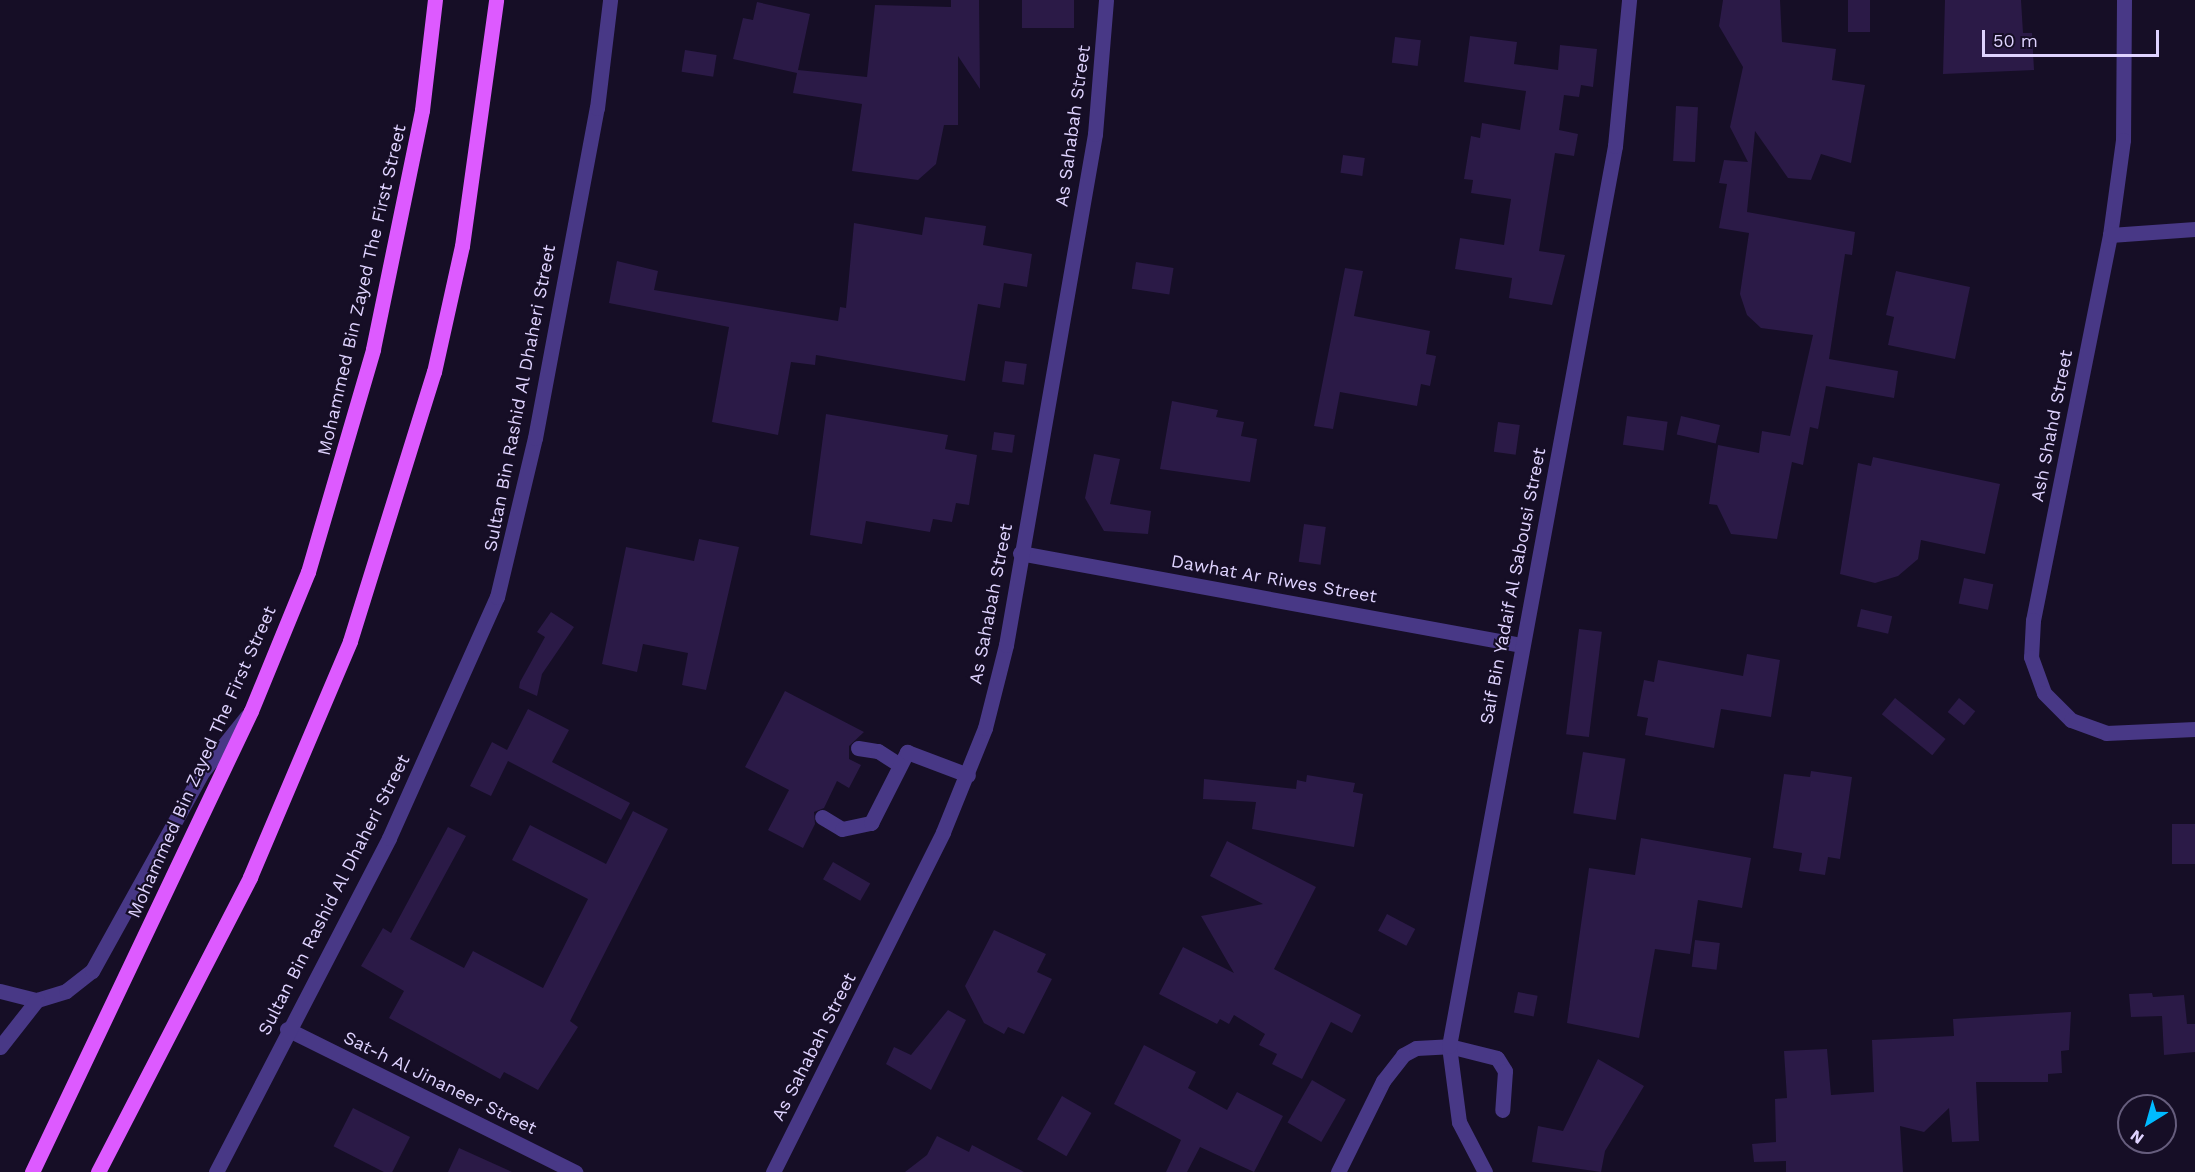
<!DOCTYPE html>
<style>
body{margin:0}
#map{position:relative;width:2195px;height:1172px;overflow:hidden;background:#160e26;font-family:"Work Sans",sans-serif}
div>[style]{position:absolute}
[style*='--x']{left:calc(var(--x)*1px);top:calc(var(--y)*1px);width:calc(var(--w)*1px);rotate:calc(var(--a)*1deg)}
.building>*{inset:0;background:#2b1a47;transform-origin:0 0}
.minor>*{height:15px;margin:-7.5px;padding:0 7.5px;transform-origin:7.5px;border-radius:7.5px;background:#483886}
.major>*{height:15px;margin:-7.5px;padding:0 7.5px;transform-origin:7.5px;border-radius:7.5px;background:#dd5aff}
span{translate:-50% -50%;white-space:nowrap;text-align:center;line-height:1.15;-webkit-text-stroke:4.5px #160e26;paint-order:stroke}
.street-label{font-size:18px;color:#dfd3ff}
.north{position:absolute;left:2117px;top:1094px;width:60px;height:60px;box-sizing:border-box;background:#160e26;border:2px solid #665d7d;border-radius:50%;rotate:217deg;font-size:16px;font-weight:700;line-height:24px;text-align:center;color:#dfd3ff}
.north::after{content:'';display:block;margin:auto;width:21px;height:27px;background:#00bafe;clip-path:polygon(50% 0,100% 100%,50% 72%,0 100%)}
.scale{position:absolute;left:1982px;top:30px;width:177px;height:27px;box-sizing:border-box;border:3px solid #dfd3ff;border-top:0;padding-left:8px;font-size:18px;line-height:21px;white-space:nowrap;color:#dfd3ff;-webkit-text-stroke:4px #160e26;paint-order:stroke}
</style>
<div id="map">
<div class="building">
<i style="clip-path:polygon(951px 0,979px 0,980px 89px,958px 56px,958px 125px,944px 125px,936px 164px,918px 180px,852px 171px,862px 104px,793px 93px,797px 73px,733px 59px,743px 18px,753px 20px,757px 2px,810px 14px,798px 70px,867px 77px,875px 5px,951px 7px)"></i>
<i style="left:1022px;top:0;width:52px;height:28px"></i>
<i style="clip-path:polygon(1723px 0,1780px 0,1782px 42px,1836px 49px,1832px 80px,1865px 85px,1851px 163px,1821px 154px,1811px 180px,1788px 178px,1755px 131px,1747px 212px,1855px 232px,1852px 255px,1845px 254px,1829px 359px,1898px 371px,1894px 398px,1826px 386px,1818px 429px,1810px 427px,1803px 465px,1792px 462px,1777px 539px,1731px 534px,1717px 505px,1709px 504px,1718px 445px,1759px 453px,1762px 431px,1790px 436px,1813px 335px,1761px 328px,1747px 315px,1740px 294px,1749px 233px,1719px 228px,1727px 184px,1719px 183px,1724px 160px,1748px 162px,1730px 127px,1743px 67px,1719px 26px)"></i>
<i style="left:1848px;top:0;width:22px;height:32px"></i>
<i style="clip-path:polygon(1945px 0,2021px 0,2023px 33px,2032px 33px,2034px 70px,1943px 74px)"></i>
<i style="clip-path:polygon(1470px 36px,1517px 42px,1514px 64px,1558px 70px,1560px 45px,1597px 49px,1593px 87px,1581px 85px,1579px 97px,1564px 95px,1559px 130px,1578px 134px,1574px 156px,1555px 153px,1539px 251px,1565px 255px,1552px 305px,1509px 298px,1512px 278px,1455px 269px,1460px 238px,1504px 245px,1511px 199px,1471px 193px,1473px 180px,1464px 179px,1471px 136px,1480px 138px,1482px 123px,1520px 130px,1526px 91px,1464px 82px)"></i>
<i style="left:1395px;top:37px;width:26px;height:26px;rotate:7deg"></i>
<i style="left:685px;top:50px;width:32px;height:22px;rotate:9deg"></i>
<i style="left:1676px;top:106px;width:22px;height:55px;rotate:3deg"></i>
<i style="left:1343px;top:155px;width:22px;height:18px;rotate:8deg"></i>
<i style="clip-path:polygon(925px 217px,986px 226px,983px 245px,1032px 254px,1027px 287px,1004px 283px,1000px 308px,978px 304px,965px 381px,816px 355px,815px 365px,791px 362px,778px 435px,712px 422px,729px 327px,609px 303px,617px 261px,658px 271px,654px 290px,838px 321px,840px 307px,846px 308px,854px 223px,922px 235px)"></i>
<i style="left:1136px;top:262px;width:38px;height:27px;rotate:9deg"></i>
<i style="clip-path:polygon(1345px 268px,1363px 271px,1354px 316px,1430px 331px,1426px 354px,1436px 356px,1430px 386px,1421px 384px,1417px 406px,1340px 392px,1333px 429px,1314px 426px)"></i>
<i style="clip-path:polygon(1896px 271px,1970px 287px,1955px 359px,1888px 345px,1894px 317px,1886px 315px)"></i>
<i style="left:1005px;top:361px;width:22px;height:21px;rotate:8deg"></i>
<i style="clip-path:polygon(1172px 401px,1218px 410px,1216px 417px,1244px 422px,1241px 436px,1257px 439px,1250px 482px,1160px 469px)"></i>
<i style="clip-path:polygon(826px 414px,948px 435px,945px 449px,977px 455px,969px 505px,956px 503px,952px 522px,933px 519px,930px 532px,866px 521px,862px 544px,810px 535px)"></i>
<i style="left:1627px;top:416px;width:41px;height:29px;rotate:8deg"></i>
<i style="left:1681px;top:416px;width:40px;height:19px;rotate:13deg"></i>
<i style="left:1498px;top:422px;width:22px;height:30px;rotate:8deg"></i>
<i style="left:994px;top:432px;width:21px;height:18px;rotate:8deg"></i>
<i style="clip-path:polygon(1094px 454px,1120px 459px,1110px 504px,1151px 511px,1148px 534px,1104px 531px,1085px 498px)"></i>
<i style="clip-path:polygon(1873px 457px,2000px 484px,1985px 554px,1921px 540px,1918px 559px,1898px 576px,1875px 583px,1840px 574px,1858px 463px,1871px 466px)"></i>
<i style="left:1304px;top:524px;width:22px;height:38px;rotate:8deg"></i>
<i style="clip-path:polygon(699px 539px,739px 547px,706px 690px,682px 685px,688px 653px,643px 644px,637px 672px,602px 664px,626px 547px,694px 561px)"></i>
<i style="left:1964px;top:578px;width:30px;height:26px;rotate:12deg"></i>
<i style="left:1861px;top:609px;width:32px;height:18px;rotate:13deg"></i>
<i style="clip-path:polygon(551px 612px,574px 627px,542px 674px,537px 696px,519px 688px,520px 682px,545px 637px,537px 632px)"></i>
<i style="left:1579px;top:629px;width:23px;height:106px;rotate:7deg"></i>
<i style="clip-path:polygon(1747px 654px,1780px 660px,1771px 717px,1721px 709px,1714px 748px,1645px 735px,1648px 718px,1637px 716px,1644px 680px,1654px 682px,1658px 660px,1743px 676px)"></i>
<i style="clip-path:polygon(785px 691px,864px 732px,849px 746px,849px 759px,861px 765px,849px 788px,837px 781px,824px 808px,814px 812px,815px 824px,803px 848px,768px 830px,789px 790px,745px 767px)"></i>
<i style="left:1895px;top:698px;width:65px;height:21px;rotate:39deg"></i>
<i style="left:1959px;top:698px;width:21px;height:18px;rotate:39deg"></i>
<i style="clip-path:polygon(528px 709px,569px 730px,552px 762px,630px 803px,621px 820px,508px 761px,491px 796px,470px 786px,492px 742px,507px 750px)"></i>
<i style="left:1583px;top:752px;width:43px;height:62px;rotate:9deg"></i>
<i style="clip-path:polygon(1811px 771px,1852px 777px,1840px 859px,1828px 857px,1825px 875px,1799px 871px,1802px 853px,1773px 848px,1784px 774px,1810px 777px)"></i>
<i style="clip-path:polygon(1307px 775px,1355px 783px,1353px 792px,1363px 794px,1354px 847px,1252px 829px,1256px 802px,1203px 799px,1204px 779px,1296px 789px,1297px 780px,1306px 782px)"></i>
<i style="clip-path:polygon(633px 811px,668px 829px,570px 1021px,578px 1027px,538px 1090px,504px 1072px,500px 1079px,389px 1018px,404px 991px,361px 966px,383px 928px,391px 933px,448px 827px,466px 836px,410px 939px,464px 968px,473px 951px,543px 988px,588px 899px,512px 860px,530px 825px,606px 864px)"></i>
<i style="left:2195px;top:824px;width:40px;height:23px;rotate:90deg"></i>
<i style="clip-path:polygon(1641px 838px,1751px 858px,1742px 908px,1698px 900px,1690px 954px,1655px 949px,1639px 1038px,1567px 1023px,1589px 868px,1635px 875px)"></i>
<i style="clip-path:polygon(1227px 841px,1316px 887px,1274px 969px,1361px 1015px,1352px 1033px,1331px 1022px,1302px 1079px,1272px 1064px,1277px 1054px,1259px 1045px,1265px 1034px,1234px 1015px,1229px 1024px,1220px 1019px,1217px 1024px,1159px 994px,1183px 947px,1234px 973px,1201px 916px,1263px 904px,1210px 876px)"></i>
<i style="left:833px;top:862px;width:43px;height:20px;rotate:30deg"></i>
<i style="left:1387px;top:914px;width:32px;height:19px;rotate:28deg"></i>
<i style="clip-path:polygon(994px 930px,1046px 954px,1037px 972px,1052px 979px,1024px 1034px,1008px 1027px,1004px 1034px,984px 1023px,965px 986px)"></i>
<i style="left:1695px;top:940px;width:25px;height:27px;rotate:7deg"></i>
<i style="left:1518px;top:992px;width:20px;height:21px;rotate:11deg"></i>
<i style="clip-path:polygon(2152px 993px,2153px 997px,2184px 995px,2187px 1024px,2195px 1024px,2195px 1052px,2164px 1055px,2162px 1016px,2131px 1017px,2129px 994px)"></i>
<i style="clip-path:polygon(948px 1010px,966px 1020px,931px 1090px,886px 1064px,894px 1047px,911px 1055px)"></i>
<i style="clip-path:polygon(2071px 1012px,2069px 1050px,2061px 1051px,2062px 1073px,2048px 1074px,2048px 1082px,1976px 1082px,1979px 1141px,1952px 1142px,1949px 1108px,1924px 1132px,1900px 1126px,1903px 1172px,1786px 1172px,1786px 1161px,1754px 1162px,1752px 1144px,1776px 1142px,1775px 1099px,1787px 1098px,1784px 1051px,1827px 1049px,1831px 1095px,1874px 1092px,1872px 1040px,1954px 1036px,1953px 1019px)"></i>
<i style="clip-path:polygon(1144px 1045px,1196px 1072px,1188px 1088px,1227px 1110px,1237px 1092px,1283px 1116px,1254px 1172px,1200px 1147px,1187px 1172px,1166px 1172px,1181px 1140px,1114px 1104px)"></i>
<i style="clip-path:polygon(1598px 1059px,1644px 1086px,1605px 1151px,1601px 1172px,1532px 1162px,1538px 1126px,1563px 1131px)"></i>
<i style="left:1312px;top:1080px;width:39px;height:49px;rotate:30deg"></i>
<i style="left:1062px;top:1096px;width:34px;height:50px;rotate:30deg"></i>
<i style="left:353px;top:1108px;width:64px;height:43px;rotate:27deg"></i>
<i style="clip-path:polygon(937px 1136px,969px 1152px,972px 1145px,1024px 1172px,905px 1172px,927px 1155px)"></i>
<i style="clip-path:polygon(459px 1148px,512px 1172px,448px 1172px)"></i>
</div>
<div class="minor">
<i style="--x:2124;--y:0;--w:140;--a:90.4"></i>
<i style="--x:2123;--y:140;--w:96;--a:97.8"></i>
<i style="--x:2110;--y:235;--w:393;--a:101.3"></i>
<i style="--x:2033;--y:620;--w:37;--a:93"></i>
<i style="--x:2031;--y:657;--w:38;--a:70"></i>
<i style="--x:2044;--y:693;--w:38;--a:45"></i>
<i style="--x:2071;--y:720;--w:37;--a:20"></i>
<i style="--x:2106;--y:733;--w:89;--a:-2.6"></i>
<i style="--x:2110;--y:235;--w:85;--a:-4"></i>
<i style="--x:1020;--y:553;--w:509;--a:10.41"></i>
<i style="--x:858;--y:748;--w:20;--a:9"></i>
<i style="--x:878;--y:751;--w:24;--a:33"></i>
<i style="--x:822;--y:817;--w:23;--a:31"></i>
<i style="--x:842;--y:829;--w:30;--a:-12"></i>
<i style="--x:871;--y:823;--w:80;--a:-63.1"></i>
<i style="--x:907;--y:752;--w:65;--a:20.7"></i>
<i style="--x:0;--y:991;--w:38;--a:14"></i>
<i style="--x:37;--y:1000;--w:30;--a:-17"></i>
<i style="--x:66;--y:991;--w:33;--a:-38"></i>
<i style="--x:92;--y:971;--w:229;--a:-61"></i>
<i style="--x:203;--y:771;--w:70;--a:-51.3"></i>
<i style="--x:287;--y:1029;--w:322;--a:26.4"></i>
<i style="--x:0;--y:1047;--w:60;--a:-51.8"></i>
<i style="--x:216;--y:1172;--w:376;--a:-62.6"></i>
<i style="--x:389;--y:838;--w:264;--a:-65.9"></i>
<i style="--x:497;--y:597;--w:163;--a:-76.6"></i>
<i style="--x:535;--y:438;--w:336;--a:-79.4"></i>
<i style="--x:597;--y:108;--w:109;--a:-83.1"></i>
<i style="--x:773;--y:1172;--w:380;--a:-63.4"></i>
<i style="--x:943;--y:832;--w:112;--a:-68"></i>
<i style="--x:985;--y:728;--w:86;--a:-75.8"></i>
<i style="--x:1006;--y:645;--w:519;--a:-80.12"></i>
<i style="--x:1095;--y:134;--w:134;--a:-85.3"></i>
<i style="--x:1338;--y:1172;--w:102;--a:-63.7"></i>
<i style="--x:1383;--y:1081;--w:33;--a:-52"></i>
<i style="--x:1403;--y:1055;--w:15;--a:-28"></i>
<i style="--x:1416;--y:1048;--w:33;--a:-3"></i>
<i style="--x:1449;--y:1046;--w:49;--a:14"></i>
<i style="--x:1497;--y:1058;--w:15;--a:58"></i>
<i style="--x:1505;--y:1071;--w:39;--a:94"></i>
<i style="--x:1485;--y:1172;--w:56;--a:-117.5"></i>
<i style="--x:1459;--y:1122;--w:77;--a:-97.5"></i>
<i style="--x:1449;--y:1046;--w:915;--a:-79.55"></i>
<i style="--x:1615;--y:146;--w:147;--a:-84.5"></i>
</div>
<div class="major">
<i style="--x:32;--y:1172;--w:510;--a:-64.59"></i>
<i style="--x:251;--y:711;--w:150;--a:-67.7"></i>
<i style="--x:308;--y:572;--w:232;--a:-73.7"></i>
<i style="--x:373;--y:349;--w:244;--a:-78.4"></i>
<i style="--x:422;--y:110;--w:111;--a:-83.3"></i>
<i style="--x:98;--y:1172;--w:332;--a:-62.7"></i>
<i style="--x:250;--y:877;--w:256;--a:-67"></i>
<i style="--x:350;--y:641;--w:282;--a:-72.7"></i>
<i style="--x:434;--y:372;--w:129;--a:-77.5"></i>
<i style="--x:462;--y:246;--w:248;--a:-82.1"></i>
</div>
<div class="street-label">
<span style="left:1073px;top:126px;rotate:-82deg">As Sahabah Street</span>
<span style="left:362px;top:290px;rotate:-77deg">Mohammed Bin Zayed The First Street</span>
<span style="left:520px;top:398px;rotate:-79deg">Sultan Bin Rashid Al Dhaheri Street</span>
<span style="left:2052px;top:426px;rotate:-79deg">Ash Shahd Street</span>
<span style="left:1274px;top:579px;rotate:10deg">Dawhat Ar Riwes Street</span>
<span style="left:1513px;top:586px;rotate:-79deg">Saif Bin Yadaif Al Sabousi Street</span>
<span style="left:991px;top:604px;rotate:-79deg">As Sahabah Street</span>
<span style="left:202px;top:762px;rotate:-66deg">Mohammed Bin Zayed The First Street</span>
<span style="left:334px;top:895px;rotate:-63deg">Sultan Bin Rashid Al Dhaheri Street</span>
<span style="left:814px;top:1047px;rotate:-63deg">As Sahabah Street</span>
<span style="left:440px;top:1083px;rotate:26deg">Sat-h Al Jinaneer Street</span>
</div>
<div class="north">N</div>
<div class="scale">50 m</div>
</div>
